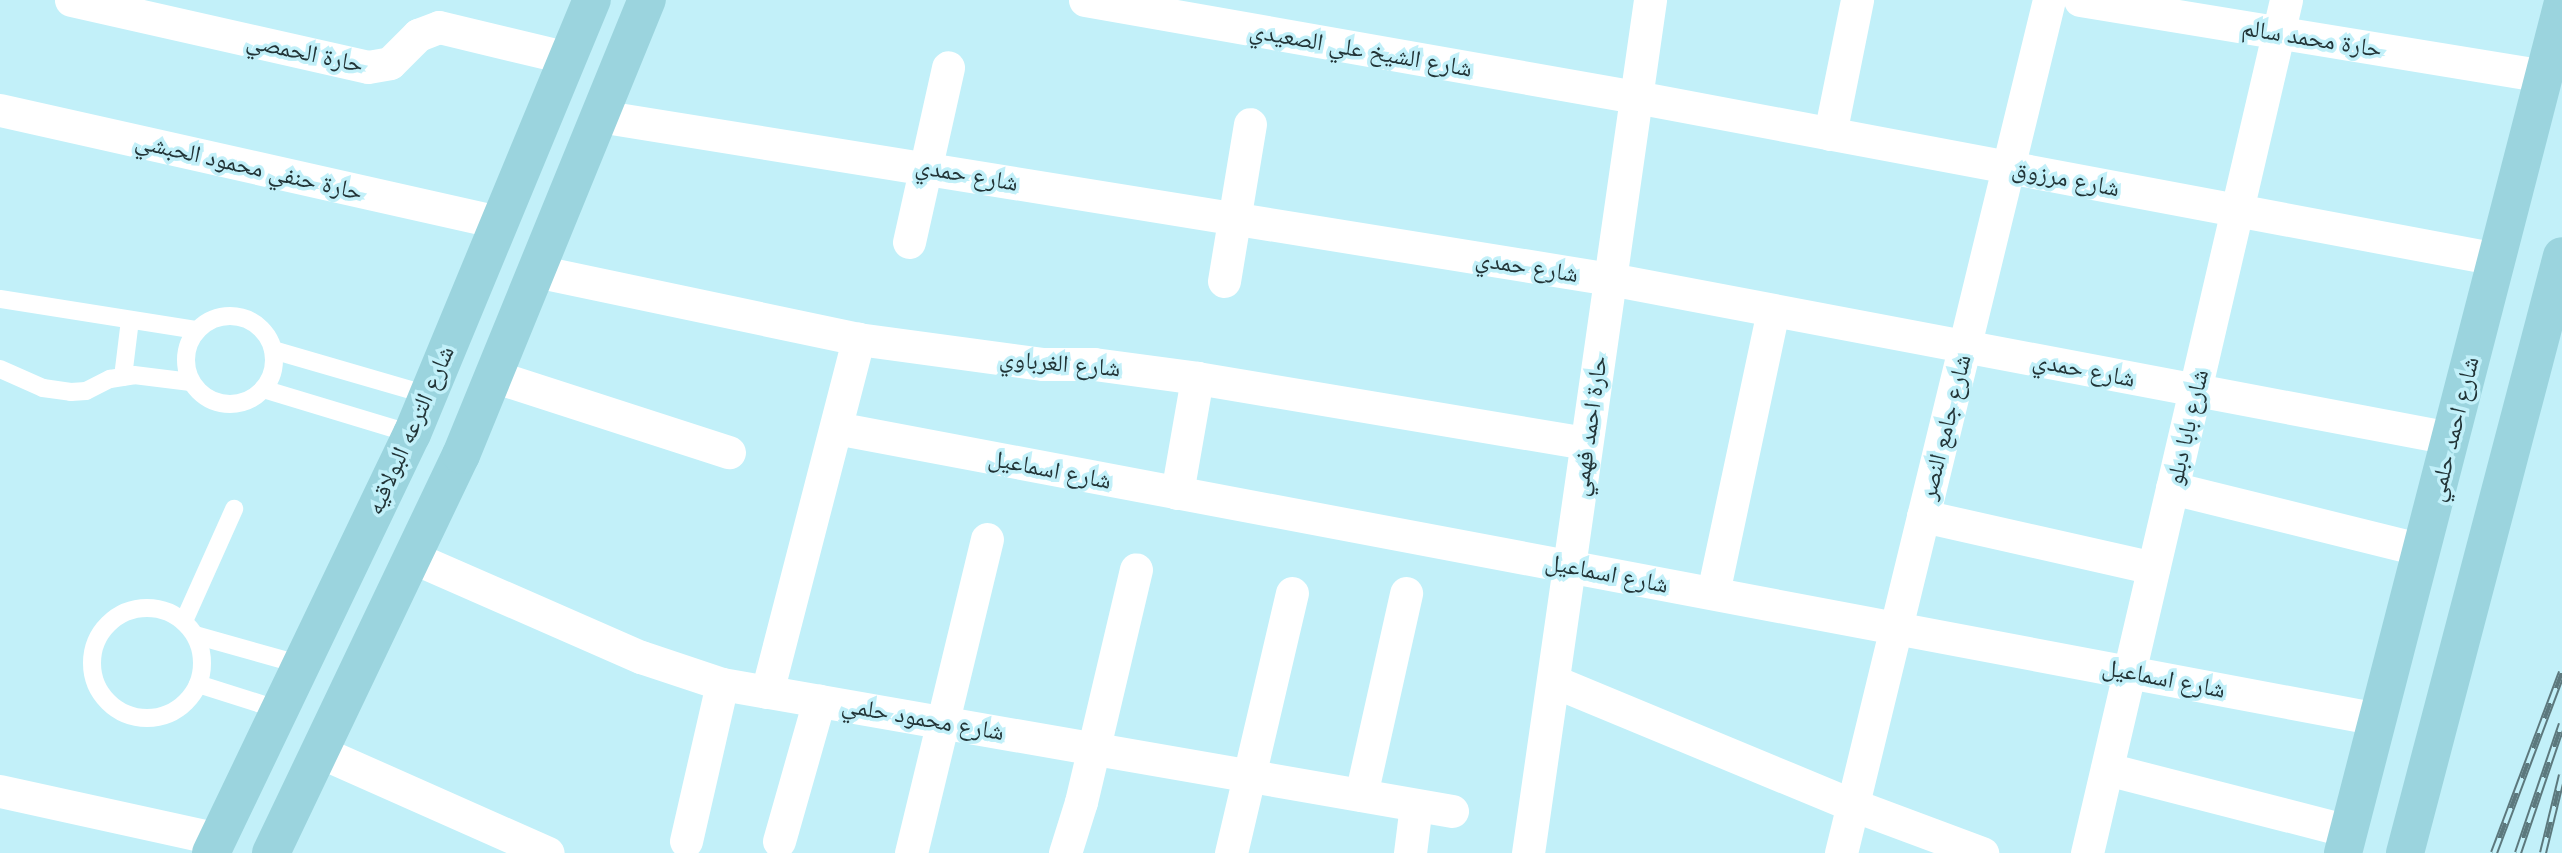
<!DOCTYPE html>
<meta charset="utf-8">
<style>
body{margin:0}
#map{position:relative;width:2562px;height:853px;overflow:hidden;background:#c2f0f9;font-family:Quicksand,"Noto Naskh Arabic",sans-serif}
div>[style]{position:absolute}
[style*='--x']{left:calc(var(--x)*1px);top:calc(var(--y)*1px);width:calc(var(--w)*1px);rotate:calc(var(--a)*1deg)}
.lane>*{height:18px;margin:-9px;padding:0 9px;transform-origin:9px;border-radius:9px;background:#fff}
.lane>.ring{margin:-9px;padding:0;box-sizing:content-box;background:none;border:18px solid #fff;border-radius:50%}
.street>*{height:33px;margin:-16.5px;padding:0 16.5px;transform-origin:16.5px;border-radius:16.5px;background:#fff}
.primary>*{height:38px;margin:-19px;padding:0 19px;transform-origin:19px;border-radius:19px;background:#9bd4de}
.rail>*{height:8px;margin-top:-4px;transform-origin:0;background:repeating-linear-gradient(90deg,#c2f0f9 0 16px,#5c787d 0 32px);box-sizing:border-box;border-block:2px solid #5c787d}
span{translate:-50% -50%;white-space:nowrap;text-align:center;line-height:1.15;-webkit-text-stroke:7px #c2f0f9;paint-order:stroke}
.street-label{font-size:24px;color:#223437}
</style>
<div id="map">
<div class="lane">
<i style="--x:0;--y:299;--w:198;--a:9"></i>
<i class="ring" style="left:186px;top:316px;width:70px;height:70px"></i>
<i style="--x:273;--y:350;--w:161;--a:16.2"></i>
<i style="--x:0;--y:369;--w:47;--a:23.8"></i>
<i style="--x:43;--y:388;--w:28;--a:8"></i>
<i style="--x:71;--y:392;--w:15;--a:-4"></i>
<i style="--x:86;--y:391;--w:27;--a:-27"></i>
<i style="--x:110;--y:379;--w:24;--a:-9"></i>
<i style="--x:134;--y:375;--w:57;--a:7"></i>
<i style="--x:123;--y:377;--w:57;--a:-83"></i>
<i style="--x:263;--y:389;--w:156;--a:16.8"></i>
<i class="ring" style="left:92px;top:608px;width:92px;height:92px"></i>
<i style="--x:184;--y:621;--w:123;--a:-65.9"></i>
<i style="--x:195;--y:635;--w:111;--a:15.7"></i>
<i style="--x:198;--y:684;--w:86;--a:17.6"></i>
</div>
<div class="street">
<i style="--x:71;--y:0;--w:304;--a:12.7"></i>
<i style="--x:368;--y:67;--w:22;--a:-10"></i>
<i style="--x:390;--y:63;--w:40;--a:-45"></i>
<i style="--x:418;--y:35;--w:22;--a:-21"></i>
<i style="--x:439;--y:27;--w:133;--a:13.5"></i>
<i style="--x:1085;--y:0;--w:559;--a:9.98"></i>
<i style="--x:1636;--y:97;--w:876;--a:10.66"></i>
<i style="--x:2080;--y:0;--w:470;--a:9.3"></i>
<i style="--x:0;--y:110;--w:510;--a:12.67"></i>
<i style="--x:599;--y:116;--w:1024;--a:9.16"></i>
<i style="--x:1610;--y:279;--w:855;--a:10.72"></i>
<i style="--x:1830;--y:134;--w:137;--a:-78.6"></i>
<i style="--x:909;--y:242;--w:179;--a:-77.4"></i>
<i style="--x:536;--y:271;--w:329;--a:11.9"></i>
<i style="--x:858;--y:339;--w:187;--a:7.7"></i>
<i style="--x:1043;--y:364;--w:51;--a:0"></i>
<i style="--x:1094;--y:364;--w:104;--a:7.7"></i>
<i style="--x:1197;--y:378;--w:394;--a:9.5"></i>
<i style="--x:1224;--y:281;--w:159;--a:-80.6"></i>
<i style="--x:493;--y:376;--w:248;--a:17.9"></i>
<i style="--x:836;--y:428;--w:1569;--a:10.69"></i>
<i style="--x:2172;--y:488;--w:258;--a:13.9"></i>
<i style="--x:1177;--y:493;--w:117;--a:-80.1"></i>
<i style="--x:1923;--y:516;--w:236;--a:12.7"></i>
<i style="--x:414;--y:558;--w:248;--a:23.6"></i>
<i style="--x:641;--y:657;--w:85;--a:18.4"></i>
<i style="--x:722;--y:684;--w:741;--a:9.87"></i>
<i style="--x:1713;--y:593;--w:289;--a:-78"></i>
<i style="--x:1553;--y:681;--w:325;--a:22.5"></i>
<i style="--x:1853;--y:805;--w:138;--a:20.4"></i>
<i style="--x:767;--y:692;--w:365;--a:-75.5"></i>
<i style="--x:320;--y:752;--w:249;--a:23.9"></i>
<i style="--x:2107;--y:769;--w:250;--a:14.4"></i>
<i style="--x:0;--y:791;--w:223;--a:12.4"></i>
<i style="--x:1361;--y:795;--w:207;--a:-77.4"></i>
<i style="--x:686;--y:841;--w:161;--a:-77.1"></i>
<i style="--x:779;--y:841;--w:146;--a:-74.1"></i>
<i style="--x:911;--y:853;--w:323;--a:-76.4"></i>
<i style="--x:1065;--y:853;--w:53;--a:-72.6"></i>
<i style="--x:1081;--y:802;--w:239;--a:-76.7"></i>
<i style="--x:1231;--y:853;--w:267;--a:-76.8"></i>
<i style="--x:1410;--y:853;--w:48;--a:-82.9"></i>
<i style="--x:1528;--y:853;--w:862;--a:-81.86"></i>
<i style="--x:1841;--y:853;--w:878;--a:-76.3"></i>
<i style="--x:2087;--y:853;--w:876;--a:-76.87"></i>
</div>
<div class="primary">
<i style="--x:211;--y:853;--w:465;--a:-64.4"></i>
<i style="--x:412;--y:434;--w:470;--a:-67.5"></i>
<i style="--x:271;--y:853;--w:441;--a:-64.5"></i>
<i style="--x:461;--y:455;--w:492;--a:-67.8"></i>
<i style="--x:2343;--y:853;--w:875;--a:-75.5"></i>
<i style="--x:2405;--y:853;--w:617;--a:-75.27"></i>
</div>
<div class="rail">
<i style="--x:2494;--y:853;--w:193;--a:-69.4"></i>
<i style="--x:2518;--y:853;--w:136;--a:-71.2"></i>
<i style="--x:2543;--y:853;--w:80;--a:-76.3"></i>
</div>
<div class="street-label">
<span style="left:2312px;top:38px;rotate:9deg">حارة محمد سالم</span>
<span style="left:1361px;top:49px;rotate:10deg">شارع الشيخ علي الصعيدي</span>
<span style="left:305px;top:52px;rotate:12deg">حارة الحمصي</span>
<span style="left:249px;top:166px;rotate:13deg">حارة حنفي محمود الحبشي</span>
<span style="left:967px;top:174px;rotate:10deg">شارع حمدي</span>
<span style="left:2066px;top:178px;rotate:11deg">شارع مرزوق</span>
<span style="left:1527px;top:266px;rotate:9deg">شارع حمدي</span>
<span style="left:1060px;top:363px;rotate:5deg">شارع الغرباوي</span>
<span style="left:2084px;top:369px;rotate:11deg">شارع حمدي</span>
<span style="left:1589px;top:426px;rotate:-82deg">حارة احمد فهمي</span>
<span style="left:1945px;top:427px;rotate:-76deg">شارع جامع النصر</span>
<span style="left:2187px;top:427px;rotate:-77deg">شارع بابا دبلو</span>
<span style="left:2453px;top:429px;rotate:-76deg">شارع احمد حلمي</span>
<span style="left:410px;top:430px;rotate:-66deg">شارع الترعه البولاقيه</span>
<span style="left:1050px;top:469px;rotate:11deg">شارع اسماعيل</span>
<span style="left:1607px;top:573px;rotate:11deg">شارع اسماعيل</span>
<span style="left:2164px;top:678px;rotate:11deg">شارع اسماعيل</span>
<span style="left:923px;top:718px;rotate:10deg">شارع محمود حلمي</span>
</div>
</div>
